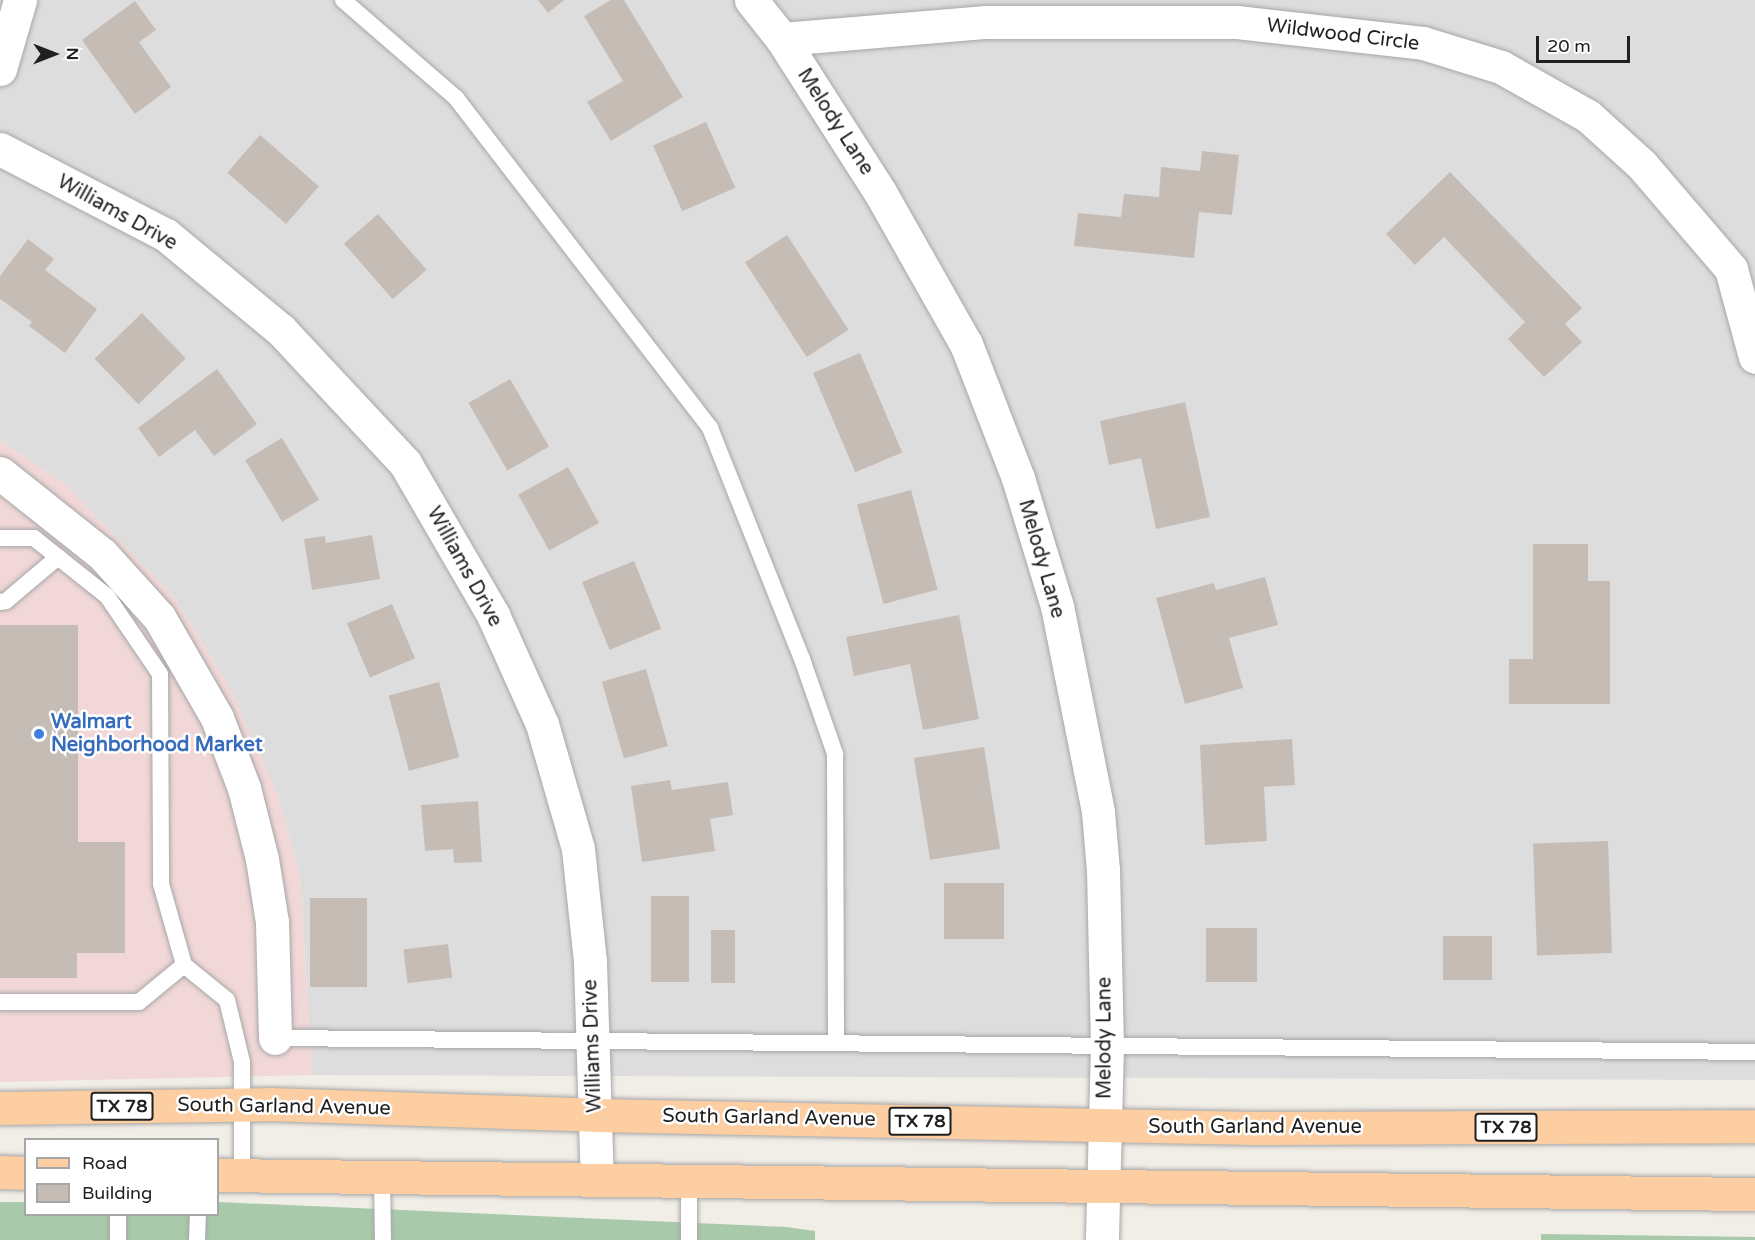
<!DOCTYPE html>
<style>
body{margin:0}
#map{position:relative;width:1755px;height:1240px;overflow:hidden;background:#f1ede7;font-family:"Varela Round",sans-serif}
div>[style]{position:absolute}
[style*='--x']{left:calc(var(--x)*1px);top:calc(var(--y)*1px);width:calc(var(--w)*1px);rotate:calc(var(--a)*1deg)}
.residential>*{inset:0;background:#dedddd}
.commercial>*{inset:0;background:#f1d7d7}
.cemetery>*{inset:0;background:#a8caab}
.building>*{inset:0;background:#c6bcb6;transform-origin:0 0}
.roads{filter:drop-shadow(0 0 2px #a7a7a7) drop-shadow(0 0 2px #a7a7a7)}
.service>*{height:16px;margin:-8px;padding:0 8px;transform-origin:8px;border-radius:8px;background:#fff}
.minor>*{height:33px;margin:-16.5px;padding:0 16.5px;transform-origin:16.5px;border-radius:16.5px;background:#fff}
.primary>*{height:33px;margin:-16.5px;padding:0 16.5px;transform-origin:16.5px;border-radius:16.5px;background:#fccea1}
.dots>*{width:16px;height:16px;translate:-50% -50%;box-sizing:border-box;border:3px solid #fff;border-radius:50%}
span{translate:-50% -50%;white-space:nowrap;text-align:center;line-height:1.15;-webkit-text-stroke:5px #fff;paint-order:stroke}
.shield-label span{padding:2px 4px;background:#fff;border:2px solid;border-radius:4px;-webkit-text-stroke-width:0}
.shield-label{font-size:18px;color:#202020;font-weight:700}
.street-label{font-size:20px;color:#202020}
.shop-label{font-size:20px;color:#366cbe;font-weight:700}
.left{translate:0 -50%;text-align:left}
.legend{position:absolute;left:24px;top:1138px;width:195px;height:78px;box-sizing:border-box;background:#fff;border:2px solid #a6a6a6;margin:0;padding:8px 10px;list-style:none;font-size:18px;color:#202020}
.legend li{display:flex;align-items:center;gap:12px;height:30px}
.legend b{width:30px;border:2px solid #a6a6a6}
.north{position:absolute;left:24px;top:24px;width:60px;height:60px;-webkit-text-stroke:4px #fff;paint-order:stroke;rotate:90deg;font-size:16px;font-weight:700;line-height:24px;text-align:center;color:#202020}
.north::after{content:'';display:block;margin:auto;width:21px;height:27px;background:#202020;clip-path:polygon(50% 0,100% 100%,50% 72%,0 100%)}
.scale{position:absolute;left:1536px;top:36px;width:94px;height:27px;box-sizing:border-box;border:3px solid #202020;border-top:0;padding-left:8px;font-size:18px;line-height:21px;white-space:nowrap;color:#202020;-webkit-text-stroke:4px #fff;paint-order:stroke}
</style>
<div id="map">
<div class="residential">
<i style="clip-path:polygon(0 0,1755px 0,1755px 1080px,312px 1075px,300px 876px,278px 795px,227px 683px,174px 597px,66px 485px,0 440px)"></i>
</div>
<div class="commercial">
<i style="clip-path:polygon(0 440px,66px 485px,174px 597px,227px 683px,278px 795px,300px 876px,312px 1075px,0 1082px)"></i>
</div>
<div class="cemetery">
<i style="clip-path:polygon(0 1202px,25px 1202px,26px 1214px,218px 1214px,218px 1202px,786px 1227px,815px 1231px,815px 1240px,0 1240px)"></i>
<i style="clip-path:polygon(1541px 1234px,1755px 1237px,1755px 1240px,1541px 1240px)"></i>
</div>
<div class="building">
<i style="clip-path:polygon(538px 0,564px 0,548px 13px)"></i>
<i style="clip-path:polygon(611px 0,624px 0,683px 97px,611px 141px,587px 102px,623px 81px,584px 16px)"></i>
<i style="clip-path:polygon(135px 1px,156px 30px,139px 42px,171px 87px,135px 114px,82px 40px)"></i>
<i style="left:706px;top:122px;width:72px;height:58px;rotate:66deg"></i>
<i style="left:260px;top:135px;width:78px;height:50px;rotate:41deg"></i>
<i style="clip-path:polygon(1202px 151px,1239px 155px,1232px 215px,1199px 212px,1194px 258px,1074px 246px,1078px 213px,1121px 217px,1124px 194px,1159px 197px,1161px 167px,1200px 171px)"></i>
<i style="clip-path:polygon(1450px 172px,1582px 308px,1565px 324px,1582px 342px,1544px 377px,1508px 339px,1525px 322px,1444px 237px,1415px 265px,1386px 234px)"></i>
<i style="left:378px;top:214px;width:74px;height:45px;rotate:49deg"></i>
<i style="left:787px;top:235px;width:113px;height:50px;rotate:57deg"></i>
<i style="clip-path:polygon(28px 239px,54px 259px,45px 270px,97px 309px,65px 353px,29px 326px,32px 322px,0 299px,0 276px)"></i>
<i style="left:142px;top:313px;width:63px;height:66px;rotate:46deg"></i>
<i style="left:860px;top:353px;width:108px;height:51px;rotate:67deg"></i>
<i style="clip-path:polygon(217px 369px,257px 424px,214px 456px,195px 430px,159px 457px,138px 428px)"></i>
<i style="left:510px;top:379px;width:78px;height:48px;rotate:60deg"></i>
<i style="clip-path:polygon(1185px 402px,1210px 517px,1156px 529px,1141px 458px,1109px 465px,1100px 421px)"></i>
<i style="left:282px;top:438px;width:72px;height:43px;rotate:59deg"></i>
<i style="left:568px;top:467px;width:64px;height:57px;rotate:61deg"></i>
<i style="left:911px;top:490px;width:103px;height:56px;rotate:75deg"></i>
<i style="clip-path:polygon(372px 535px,380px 579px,312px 590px,304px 539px,325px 536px,326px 543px)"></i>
<i style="clip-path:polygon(1533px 544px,1588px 544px,1588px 581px,1610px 581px,1610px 704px,1509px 704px,1509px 659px,1533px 659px)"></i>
<i style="left:634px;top:561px;width:73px;height:56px;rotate:68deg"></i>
<i style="clip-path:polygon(1265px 577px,1278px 625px,1229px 638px,1243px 688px,1185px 704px,1156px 598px,1214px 583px,1216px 590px)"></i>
<i style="left:392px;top:604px;width:59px;height:49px;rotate:67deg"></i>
<i style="clip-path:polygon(959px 615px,979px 719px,923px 730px,910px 664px,854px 676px,846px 637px)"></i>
<i style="clip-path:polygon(0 625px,78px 625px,78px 842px,125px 842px,125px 953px,77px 953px,77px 978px,0 978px)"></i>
<i style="left:646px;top:669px;width:80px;height:46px;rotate:74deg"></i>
<i style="left:439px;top:682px;width:78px;height:52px;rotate:75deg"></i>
<i style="clip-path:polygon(1292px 739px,1295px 785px,1264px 787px,1267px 841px,1205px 845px,1200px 745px)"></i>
<i style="left:984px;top:747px;width:103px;height:71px;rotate:81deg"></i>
<i style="clip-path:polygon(670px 780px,672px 790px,728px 782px,733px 815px,710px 819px,715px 851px,642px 862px,631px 786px)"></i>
<i style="clip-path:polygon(478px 801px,482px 862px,454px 863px,453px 849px,425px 851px,421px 805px)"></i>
<i style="left:1608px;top:841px;width:112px;height:75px;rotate:88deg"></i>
<i style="left:944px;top:883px;width:60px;height:56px"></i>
<i style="left:651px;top:896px;width:38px;height:86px"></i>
<i style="left:310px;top:898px;width:57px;height:89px"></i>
<i style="left:1206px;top:928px;width:51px;height:54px"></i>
<i style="left:711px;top:930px;width:24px;height:53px"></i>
<i style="left:1443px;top:936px;width:49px;height:44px"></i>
<i style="left:448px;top:944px;width:34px;height:45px;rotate:83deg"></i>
</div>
<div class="roads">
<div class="service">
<i style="--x:343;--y:0;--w:150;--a:40.9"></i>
<i style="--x:456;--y:98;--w:416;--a:52.4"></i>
<i style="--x:710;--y:428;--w:249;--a:68.3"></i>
<i style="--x:802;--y:659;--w:101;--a:70.8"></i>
<i style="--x:835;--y:754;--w:288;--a:89.8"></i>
<i style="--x:0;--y:538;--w:34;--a:0"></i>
<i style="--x:34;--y:538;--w:93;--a:38.5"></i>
<i style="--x:107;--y:596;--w:94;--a:55.8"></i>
<i style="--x:160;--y:674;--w:210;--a:89.7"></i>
<i style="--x:161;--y:884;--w:84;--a:74.1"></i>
<i style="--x:184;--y:965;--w:55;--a:39.1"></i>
<i style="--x:227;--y:1000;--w:64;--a:76.4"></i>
<i style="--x:242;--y:1062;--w:113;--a:90"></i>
<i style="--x:0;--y:602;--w:6;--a:-9"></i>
<i style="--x:6;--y:601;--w:68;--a:-40.2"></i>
<i style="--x:0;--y:1002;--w:139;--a:0"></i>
<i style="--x:139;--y:1002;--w:58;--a:-39.4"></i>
<i style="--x:275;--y:1038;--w:1480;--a:0.54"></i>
<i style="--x:382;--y:1177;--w:63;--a:89.1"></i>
<i style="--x:118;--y:1214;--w:26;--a:90"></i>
<i style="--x:197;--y:1240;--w:26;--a:-88"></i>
<i style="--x:689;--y:1240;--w:60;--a:-90"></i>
</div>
<div class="minor">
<i style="--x:751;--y:0;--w:50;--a:51.5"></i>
<i style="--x:782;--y:39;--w:184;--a:57.4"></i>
<i style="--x:881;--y:194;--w:172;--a:60.5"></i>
<i style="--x:966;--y:344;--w:144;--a:68.8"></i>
<i style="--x:1018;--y:478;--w:134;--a:73.1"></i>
<i style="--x:1057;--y:606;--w:210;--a:78.7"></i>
<i style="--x:1098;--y:812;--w:58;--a:85.1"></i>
<i style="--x:1103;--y:870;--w:176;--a:88.7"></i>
<i style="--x:1107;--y:1046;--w:194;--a:91.5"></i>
<i style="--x:782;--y:39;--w:205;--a:-4.8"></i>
<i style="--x:986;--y:22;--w:251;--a:0"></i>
<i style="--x:1237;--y:22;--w:187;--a:6.4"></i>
<i style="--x:1423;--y:43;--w:82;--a:17.1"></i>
<i style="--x:1501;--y:67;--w:100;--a:29.4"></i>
<i style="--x:1588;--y:116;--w:73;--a:42.2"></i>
<i style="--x:1642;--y:165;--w:137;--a:49.4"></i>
<i style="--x:1731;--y:269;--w:91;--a:74.7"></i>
<i style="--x:0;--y:69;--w:72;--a:-73.8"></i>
<i style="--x:0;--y:149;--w:187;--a:27.4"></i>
<i style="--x:166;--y:235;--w:149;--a:39.6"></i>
<i style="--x:281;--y:330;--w:182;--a:47"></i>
<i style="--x:405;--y:463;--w:176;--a:59.9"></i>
<i style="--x:493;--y:615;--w:120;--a:65.8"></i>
<i style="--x:542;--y:724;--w:130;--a:73.9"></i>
<i style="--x:578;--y:849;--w:114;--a:83.9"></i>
<i style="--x:590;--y:962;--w:218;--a:88.2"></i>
<i style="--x:0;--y:473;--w:130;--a:38.5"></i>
<i style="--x:102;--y:554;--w:85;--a:47.9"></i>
<i style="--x:159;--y:617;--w:116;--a:60.1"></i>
<i style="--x:217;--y:718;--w:75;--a:68.9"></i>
<i style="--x:244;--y:788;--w:73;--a:75.8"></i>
<i style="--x:262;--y:859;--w:64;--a:81"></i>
<i style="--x:272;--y:922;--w:116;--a:88.5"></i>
</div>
<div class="primary">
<i style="--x:0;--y:1108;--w:270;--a:-0.8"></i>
<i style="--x:270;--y:1104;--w:325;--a:1.9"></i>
<i style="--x:595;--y:1115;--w:662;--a:1.12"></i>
<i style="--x:1257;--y:1128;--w:498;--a:-0.2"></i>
<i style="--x:0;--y:1172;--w:26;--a:2"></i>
<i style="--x:218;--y:1175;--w:1537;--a:0.71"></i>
</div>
</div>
<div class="dots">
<i style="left:39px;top:734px;background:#3f7fe0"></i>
</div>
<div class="shield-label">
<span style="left:122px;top:1106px">TX 78</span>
<span style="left:920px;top:1121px">TX 78</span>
<span style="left:1506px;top:1127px">TX 78</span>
</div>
<div class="street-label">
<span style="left:1343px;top:35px;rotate:7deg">Wildwood Circle</span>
<span style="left:835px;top:122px;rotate:57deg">Melody Lane</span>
<span style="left:117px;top:213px;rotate:29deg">Williams Drive</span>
<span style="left:1041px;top:559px;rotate:74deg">Melody Lane</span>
<span style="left:464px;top:567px;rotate:61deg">Williams Drive</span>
<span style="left:1105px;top:1038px;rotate:-90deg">Melody Lane</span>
<span style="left:593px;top:1046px;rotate:-92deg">Williams Drive</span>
<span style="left:284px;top:1107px;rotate:1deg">South Garland Avenue</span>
<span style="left:769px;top:1118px;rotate:1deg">South Garland Avenue</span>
<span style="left:1255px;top:1127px">South Garland Avenue</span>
</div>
<div class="shop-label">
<span class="left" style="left:51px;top:734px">Walmart<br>Neighborhood Market</span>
</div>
<ul class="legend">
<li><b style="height:8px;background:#fccea1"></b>Road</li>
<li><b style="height:16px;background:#c6bcb6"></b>Building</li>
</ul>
<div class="north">N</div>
<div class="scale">20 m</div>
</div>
